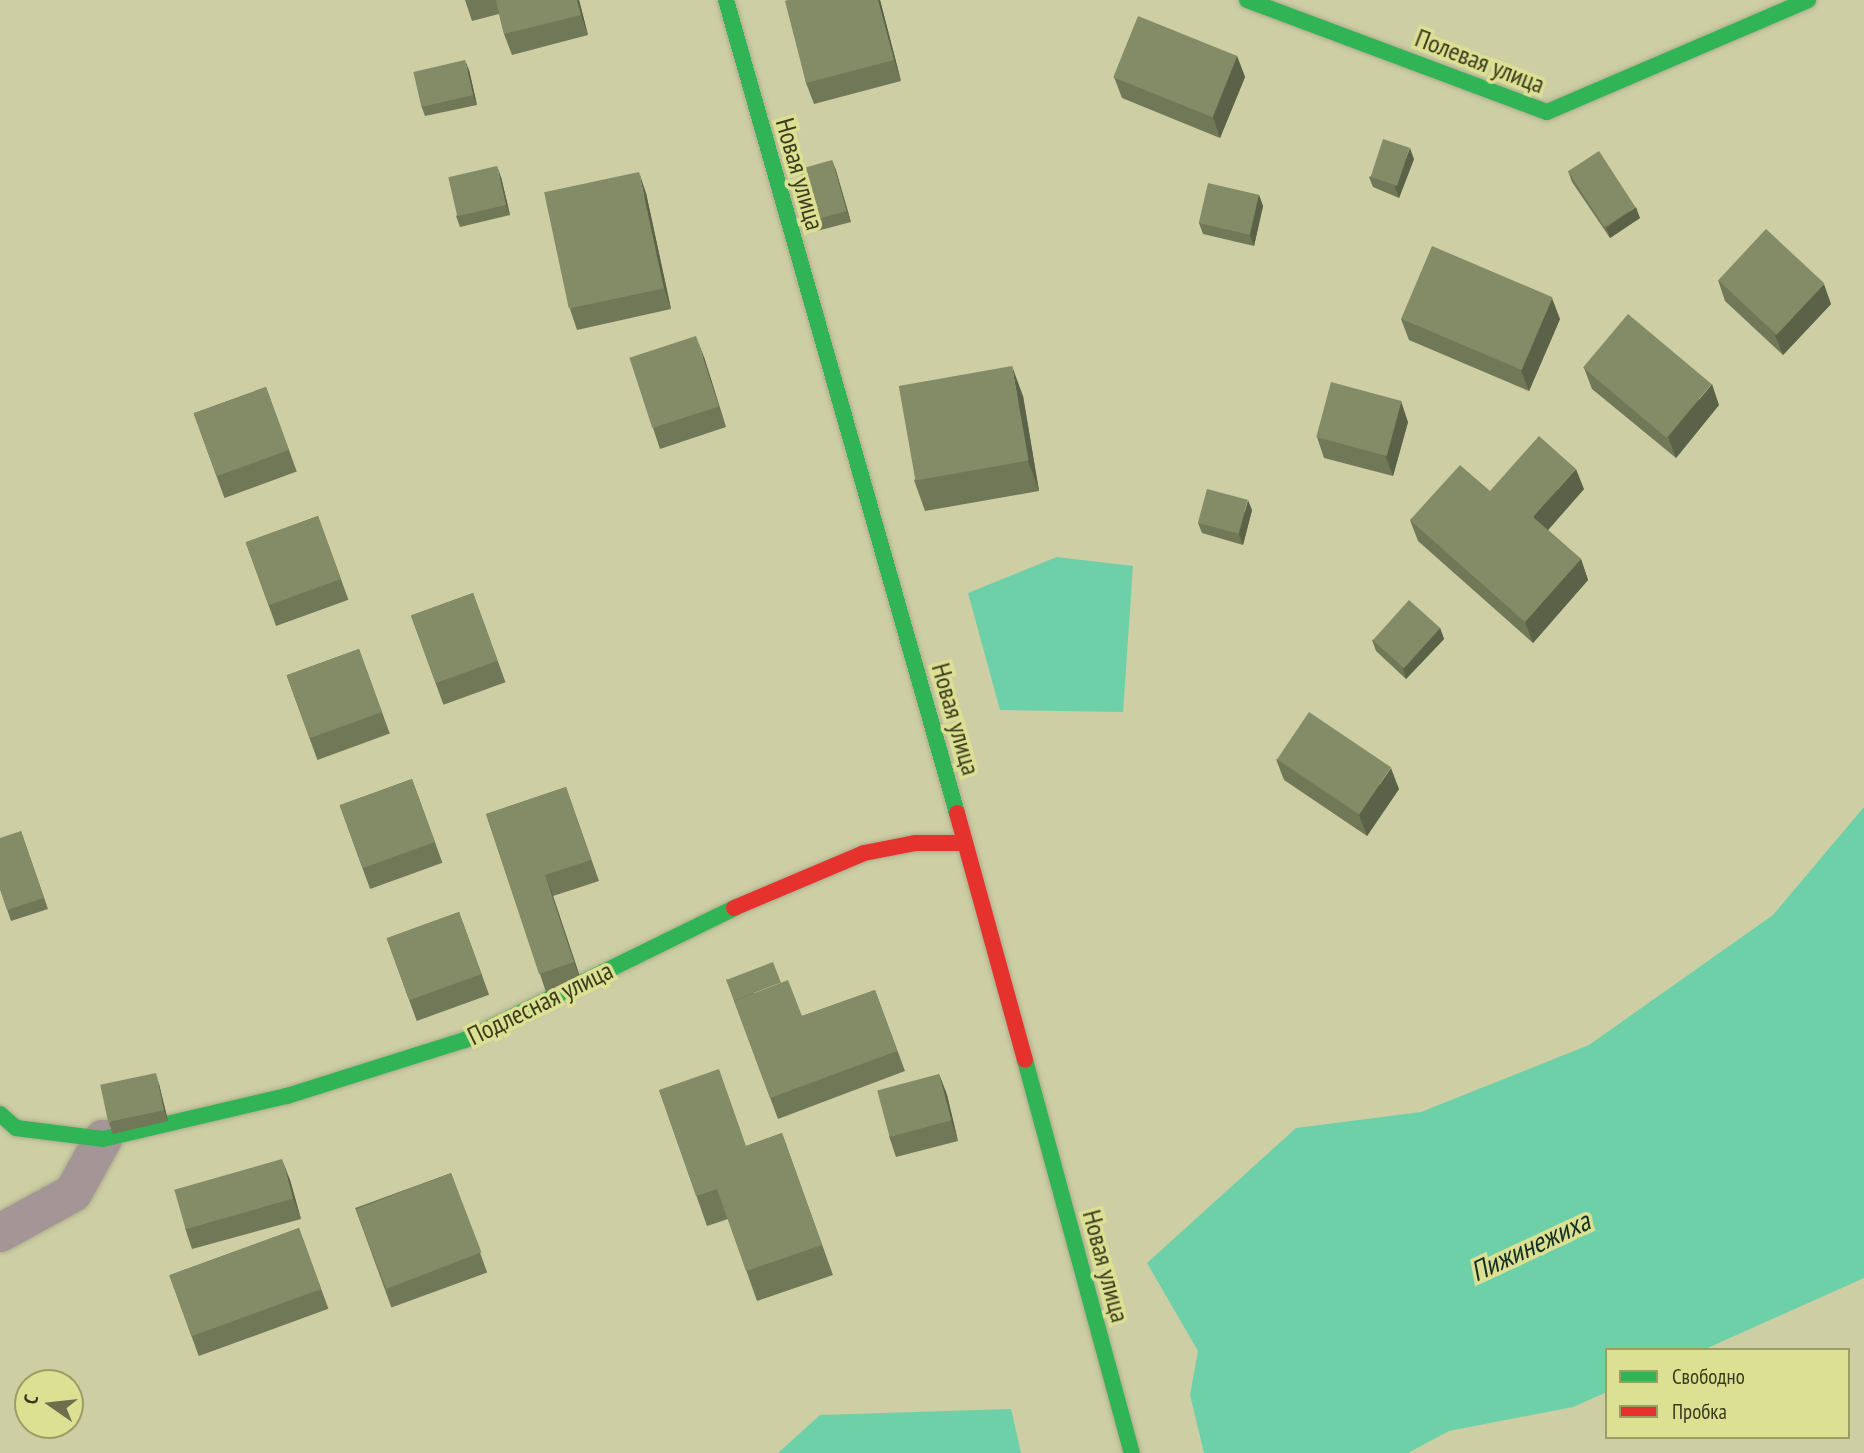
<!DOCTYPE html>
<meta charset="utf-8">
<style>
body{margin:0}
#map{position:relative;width:1864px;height:1453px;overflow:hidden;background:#cdcea4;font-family:"PT Sans Narrow",sans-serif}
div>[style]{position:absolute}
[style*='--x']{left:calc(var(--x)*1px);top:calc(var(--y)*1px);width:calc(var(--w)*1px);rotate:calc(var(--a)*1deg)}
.water>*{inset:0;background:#6ed0a8}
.roads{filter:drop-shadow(0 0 2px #acad8c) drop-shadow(0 0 2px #acad8c)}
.street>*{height:38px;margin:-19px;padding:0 19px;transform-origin:19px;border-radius:19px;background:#a49596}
.fast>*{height:16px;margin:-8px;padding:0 8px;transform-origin:8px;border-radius:8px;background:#30b455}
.jam>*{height:16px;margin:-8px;padding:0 8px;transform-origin:8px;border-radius:8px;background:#e5322d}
.wall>*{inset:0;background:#717858;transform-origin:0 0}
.shaded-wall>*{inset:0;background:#5c6247}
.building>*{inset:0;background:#838c66;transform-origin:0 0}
span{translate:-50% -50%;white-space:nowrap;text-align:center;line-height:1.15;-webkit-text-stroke:7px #dce093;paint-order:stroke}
.street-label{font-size:26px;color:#3a3b1c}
.water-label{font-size:28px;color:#122f26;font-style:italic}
.legend{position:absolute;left:1605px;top:1348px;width:245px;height:91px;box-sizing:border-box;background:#dce093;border:2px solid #9b9e63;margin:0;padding:9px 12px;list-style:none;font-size:21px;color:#3a3b1c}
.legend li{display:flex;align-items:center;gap:14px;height:35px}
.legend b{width:35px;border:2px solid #9b9e63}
.north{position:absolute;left:14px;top:1369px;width:70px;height:70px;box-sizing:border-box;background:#dce093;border:2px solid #9b9e63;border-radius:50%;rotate:284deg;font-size:19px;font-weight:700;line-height:28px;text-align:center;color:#3a3b1c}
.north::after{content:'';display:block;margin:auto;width:24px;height:32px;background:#6d6e4c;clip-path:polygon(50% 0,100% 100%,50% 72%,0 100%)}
</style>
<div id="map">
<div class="water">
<i style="clip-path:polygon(1057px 557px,1133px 566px,1123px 712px,1000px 710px,968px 593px)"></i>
<i style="clip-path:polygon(1864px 807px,1864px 1278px,1703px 1350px,1607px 1350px,1607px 1392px,1573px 1407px,1449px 1431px,1408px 1453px,1204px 1453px,1190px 1395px,1198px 1351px,1147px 1263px,1296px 1128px,1421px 1112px,1589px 1045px,1773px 915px)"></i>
<i style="clip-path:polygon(1011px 1409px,1021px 1453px,778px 1453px,820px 1415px)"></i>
</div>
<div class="roads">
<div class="street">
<i style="--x:0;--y:1233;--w:83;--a:-28.7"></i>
<i style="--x:73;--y:1193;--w:62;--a:-60.9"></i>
</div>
<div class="fast">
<i style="--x:726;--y:0;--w:845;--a:74.14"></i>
<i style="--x:1247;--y:0;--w:320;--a:20.5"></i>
<i style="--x:1547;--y:112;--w:284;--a:-23.2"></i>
<i style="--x:1025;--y:1060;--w:407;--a:74.8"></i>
<i style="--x:0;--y:1114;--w:21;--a:41"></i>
<i style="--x:16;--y:1128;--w:88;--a:7.2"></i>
<i style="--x:103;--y:1139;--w:189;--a:-13.2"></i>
<i style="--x:287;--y:1096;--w:187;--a:-17.5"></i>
<i style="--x:465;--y:1040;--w:300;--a:-26.1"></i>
</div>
<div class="jam">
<i style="--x:957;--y:813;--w:256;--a:74.6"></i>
<i style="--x:734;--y:908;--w:141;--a:-22.9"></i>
<i style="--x:864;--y:853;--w:53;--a:-10.9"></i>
<i style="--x:916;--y:843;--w:48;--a:0"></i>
</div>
</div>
<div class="wall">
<i style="clip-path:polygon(465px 0,579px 0,588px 35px,512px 55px,504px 34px,499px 14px,472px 21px)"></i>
<i style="clip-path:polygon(788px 0,880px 0,901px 81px,814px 104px,806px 83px)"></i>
<i style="clip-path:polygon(1237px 56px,1245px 77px,1220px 138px,1122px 98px,1114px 77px)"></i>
<i style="clip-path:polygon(469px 70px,477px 105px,425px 116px,421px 105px)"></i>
<i style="clip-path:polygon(1414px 159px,1399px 198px,1373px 187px,1369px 177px)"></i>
<i style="clip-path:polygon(832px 160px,851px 222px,817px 231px,813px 221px)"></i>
<i style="clip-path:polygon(1568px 171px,1640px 218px,1610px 238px,1572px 182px)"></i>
<i style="clip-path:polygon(501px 177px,510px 215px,460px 227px,456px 216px)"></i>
<i style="clip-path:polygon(646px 193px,671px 309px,577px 330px,570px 309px)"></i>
<i style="clip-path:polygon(1259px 195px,1263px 206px,1254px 246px,1203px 234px,1199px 223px)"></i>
<i style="clip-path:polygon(1718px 280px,1831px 304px,1783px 355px,1725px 301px)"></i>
<i style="clip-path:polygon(1401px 319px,1560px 319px,1529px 391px,1409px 340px)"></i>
<i style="clip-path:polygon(704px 357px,726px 427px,660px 449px,653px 428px)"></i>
<i style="clip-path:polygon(1584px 368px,1719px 405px,1676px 458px,1592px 389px)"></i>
<i style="left:266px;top:387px;width:90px;height:77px;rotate:70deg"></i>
<i style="clip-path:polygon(1023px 396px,1039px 491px,925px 511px,914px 480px)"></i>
<i style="clip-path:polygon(1408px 422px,1393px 476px,1324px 458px,1317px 437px)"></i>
<i style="clip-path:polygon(1584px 489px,1548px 530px,1581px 559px,1588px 580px,1533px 643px,1418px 541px,1410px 520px,1490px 491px)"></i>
<i style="clip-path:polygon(1252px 510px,1243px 545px,1202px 533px,1198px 523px)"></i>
<i style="left:318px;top:516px;width:89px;height:77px;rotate:70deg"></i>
<i style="left:473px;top:593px;width:95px;height:66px;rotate:70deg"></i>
<i style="clip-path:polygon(1440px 628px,1444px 639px,1406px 679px,1376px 651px,1372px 640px)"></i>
<i style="left:359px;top:649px;width:90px;height:77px;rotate:70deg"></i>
<i style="clip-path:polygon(1276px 759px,1399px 789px,1367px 836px,1284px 780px)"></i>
<i style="left:412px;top:779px;width:89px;height:77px;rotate:70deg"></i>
<i style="clip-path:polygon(566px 787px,599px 881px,553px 896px,582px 983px,547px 995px,486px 814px)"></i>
<i style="clip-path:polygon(21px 831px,48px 909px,11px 921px,0 889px)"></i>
<i style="left:459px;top:912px;width:88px;height:77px;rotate:70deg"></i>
<i style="clip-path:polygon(726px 979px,802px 1016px,875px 990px,905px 1071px,778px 1119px)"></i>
<i style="clip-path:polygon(939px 1074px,947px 1095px,958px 1141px,896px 1157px,889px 1136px)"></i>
<i style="clip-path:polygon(159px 1084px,168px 1121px,113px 1134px,109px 1123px)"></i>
<i style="clip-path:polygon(659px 1090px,746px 1146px,782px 1133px,833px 1275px,757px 1301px,728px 1219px,707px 1226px)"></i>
<i style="left:451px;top:1173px;width:106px;height:102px;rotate:70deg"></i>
<i style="clip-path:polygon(290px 1180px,301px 1219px,192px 1249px,185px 1228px)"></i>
<i style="left:299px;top:1228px;width:86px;height:138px;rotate:70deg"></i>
</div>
<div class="shaded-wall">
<i style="clip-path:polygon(577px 0,579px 0,588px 35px,581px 15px)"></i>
<i style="clip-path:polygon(878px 0,880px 0,901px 81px,894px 60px)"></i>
<i style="clip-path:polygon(1237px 56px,1245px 77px,1220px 138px,1213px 117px)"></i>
<i style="clip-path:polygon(465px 60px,469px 70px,477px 105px,473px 95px)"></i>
<i style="clip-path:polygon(1410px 148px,1414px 159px,1399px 198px,1395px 187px)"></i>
<i style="clip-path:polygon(832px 160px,836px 170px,851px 222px,847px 211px)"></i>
<i style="clip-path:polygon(497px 166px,501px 177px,510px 215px,506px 205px)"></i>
<i style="clip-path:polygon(639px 172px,646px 193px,671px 309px,664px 288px)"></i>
<i style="clip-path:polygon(1259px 195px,1263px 206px,1254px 246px,1250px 235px)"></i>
<i style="clip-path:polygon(1636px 207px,1640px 218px,1610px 238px,1606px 228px)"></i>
<i style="clip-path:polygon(1824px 284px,1831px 304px,1783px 355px,1775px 335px)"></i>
<i style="clip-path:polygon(1552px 298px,1560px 319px,1529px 391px,1521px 370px)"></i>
<i style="clip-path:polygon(696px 336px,704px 357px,726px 427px,719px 406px)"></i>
<i style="clip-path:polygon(1012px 366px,1023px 396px,1039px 491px,1028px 461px)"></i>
<i style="clip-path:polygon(1712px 384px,1719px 405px,1676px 458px,1668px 437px)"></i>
<i style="clip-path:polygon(1401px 401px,1408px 422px,1393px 476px,1385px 455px)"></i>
<i style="clip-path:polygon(1576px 469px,1584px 489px,1541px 538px,1533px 517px)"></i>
<i style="clip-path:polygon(1248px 500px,1252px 510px,1243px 545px,1239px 534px)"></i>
<i style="clip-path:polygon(1581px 559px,1588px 580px,1533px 643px,1525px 622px)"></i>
<i style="clip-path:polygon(1440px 628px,1444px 639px,1406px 679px,1403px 668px)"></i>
<i style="clip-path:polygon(1391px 768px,1399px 789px,1367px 836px,1359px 815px)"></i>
<i style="clip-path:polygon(545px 875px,553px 896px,582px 983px,574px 962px)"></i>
<i style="clip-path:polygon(156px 1073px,159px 1084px,168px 1121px,164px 1110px)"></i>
<i style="clip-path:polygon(939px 1074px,947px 1095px,958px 1141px,951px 1120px)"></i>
<i style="clip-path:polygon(282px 1159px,290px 1180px,301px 1219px,293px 1198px)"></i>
</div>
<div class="building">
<i style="clip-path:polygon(496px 0,577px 0,581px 15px,504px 34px)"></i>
<i style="clip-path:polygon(788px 0,878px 0,894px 60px,806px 83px,785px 1px)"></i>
<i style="left:1138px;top:16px;width:107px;height:66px;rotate:22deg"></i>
<i style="left:465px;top:60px;width:36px;height:53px;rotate:77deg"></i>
<i style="left:1383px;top:139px;width:28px;height:40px;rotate:18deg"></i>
<i style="left:1599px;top:151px;width:67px;height:37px;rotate:57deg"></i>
<i style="left:832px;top:160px;width:53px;height:34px;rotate:74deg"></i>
<i style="left:497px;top:166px;width:40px;height:50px;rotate:77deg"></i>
<i style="left:639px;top:172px;width:119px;height:97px;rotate:78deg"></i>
<i style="left:1208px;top:183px;width:52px;height:41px;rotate:13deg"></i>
<i style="left:1766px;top:229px;width:80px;height:70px;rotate:43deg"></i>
<i style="left:1432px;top:246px;width:131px;height:79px;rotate:23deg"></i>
<i style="left:1628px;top:314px;width:109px;height:70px;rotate:40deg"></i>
<i style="left:696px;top:336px;width:74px;height:70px;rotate:72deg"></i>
<i style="left:1012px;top:366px;width:96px;height:115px;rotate:80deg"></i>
<i style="left:1331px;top:382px;width:73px;height:57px;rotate:15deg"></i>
<i style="left:266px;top:387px;width:67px;height:77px;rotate:70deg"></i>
<i style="clip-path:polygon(1539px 436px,1576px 469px,1533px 517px,1581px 559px,1525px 622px,1410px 520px,1460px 465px,1490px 491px)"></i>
<i style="left:1207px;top:489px;width:42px;height:35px;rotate:15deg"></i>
<i style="left:318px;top:516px;width:67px;height:77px;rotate:70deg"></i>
<i style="left:473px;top:593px;width:72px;height:66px;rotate:70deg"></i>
<i style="left:1409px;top:600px;width:42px;height:54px;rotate:42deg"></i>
<i style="left:359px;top:649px;width:67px;height:77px;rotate:70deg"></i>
<i style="left:1309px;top:712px;width:99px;height:57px;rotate:34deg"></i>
<i style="left:412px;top:779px;width:67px;height:77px;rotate:70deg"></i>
<i style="clip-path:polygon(566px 787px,591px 860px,545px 875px,574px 962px,539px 974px,486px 814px)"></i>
<i style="clip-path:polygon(21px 831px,44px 898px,7px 910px,0 889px,0 838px)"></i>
<i style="left:459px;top:912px;width:66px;height:77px;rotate:70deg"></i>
<i style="left:773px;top:962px;width:22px;height:50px;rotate:69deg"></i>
<i style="clip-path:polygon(788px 980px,802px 1016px,875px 990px,897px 1051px,770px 1098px,734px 1001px)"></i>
<i style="clip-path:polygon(719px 1069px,746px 1146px,782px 1133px,822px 1245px,746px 1271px,717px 1189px,696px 1196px,659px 1090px)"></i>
<i style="left:156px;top:1073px;width:38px;height:57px;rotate:78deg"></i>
<i style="left:939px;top:1074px;width:48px;height:64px;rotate:75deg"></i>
<i style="left:282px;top:1159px;width:41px;height:112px;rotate:74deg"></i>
<i style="left:451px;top:1173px;width:85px;height:102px;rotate:69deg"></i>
<i style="left:299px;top:1228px;width:65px;height:138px;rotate:70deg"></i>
</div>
<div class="street-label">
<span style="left:1480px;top:61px;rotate:21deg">Полевая улица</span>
<span style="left:800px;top:174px;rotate:74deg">Новая улица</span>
<span style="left:956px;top:719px;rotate:74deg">Новая улица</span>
<span style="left:540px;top:1003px;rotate:-26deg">Подлесная улица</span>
<span style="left:1106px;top:1266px;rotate:75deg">Новая улица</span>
</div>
<div class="water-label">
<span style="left:1530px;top:1246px;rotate:-25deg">Пижинежиха</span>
</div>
<ul class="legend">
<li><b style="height:9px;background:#30b455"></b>Свободно</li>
<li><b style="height:9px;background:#e5322d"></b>Пробка</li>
</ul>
<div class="north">С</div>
</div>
